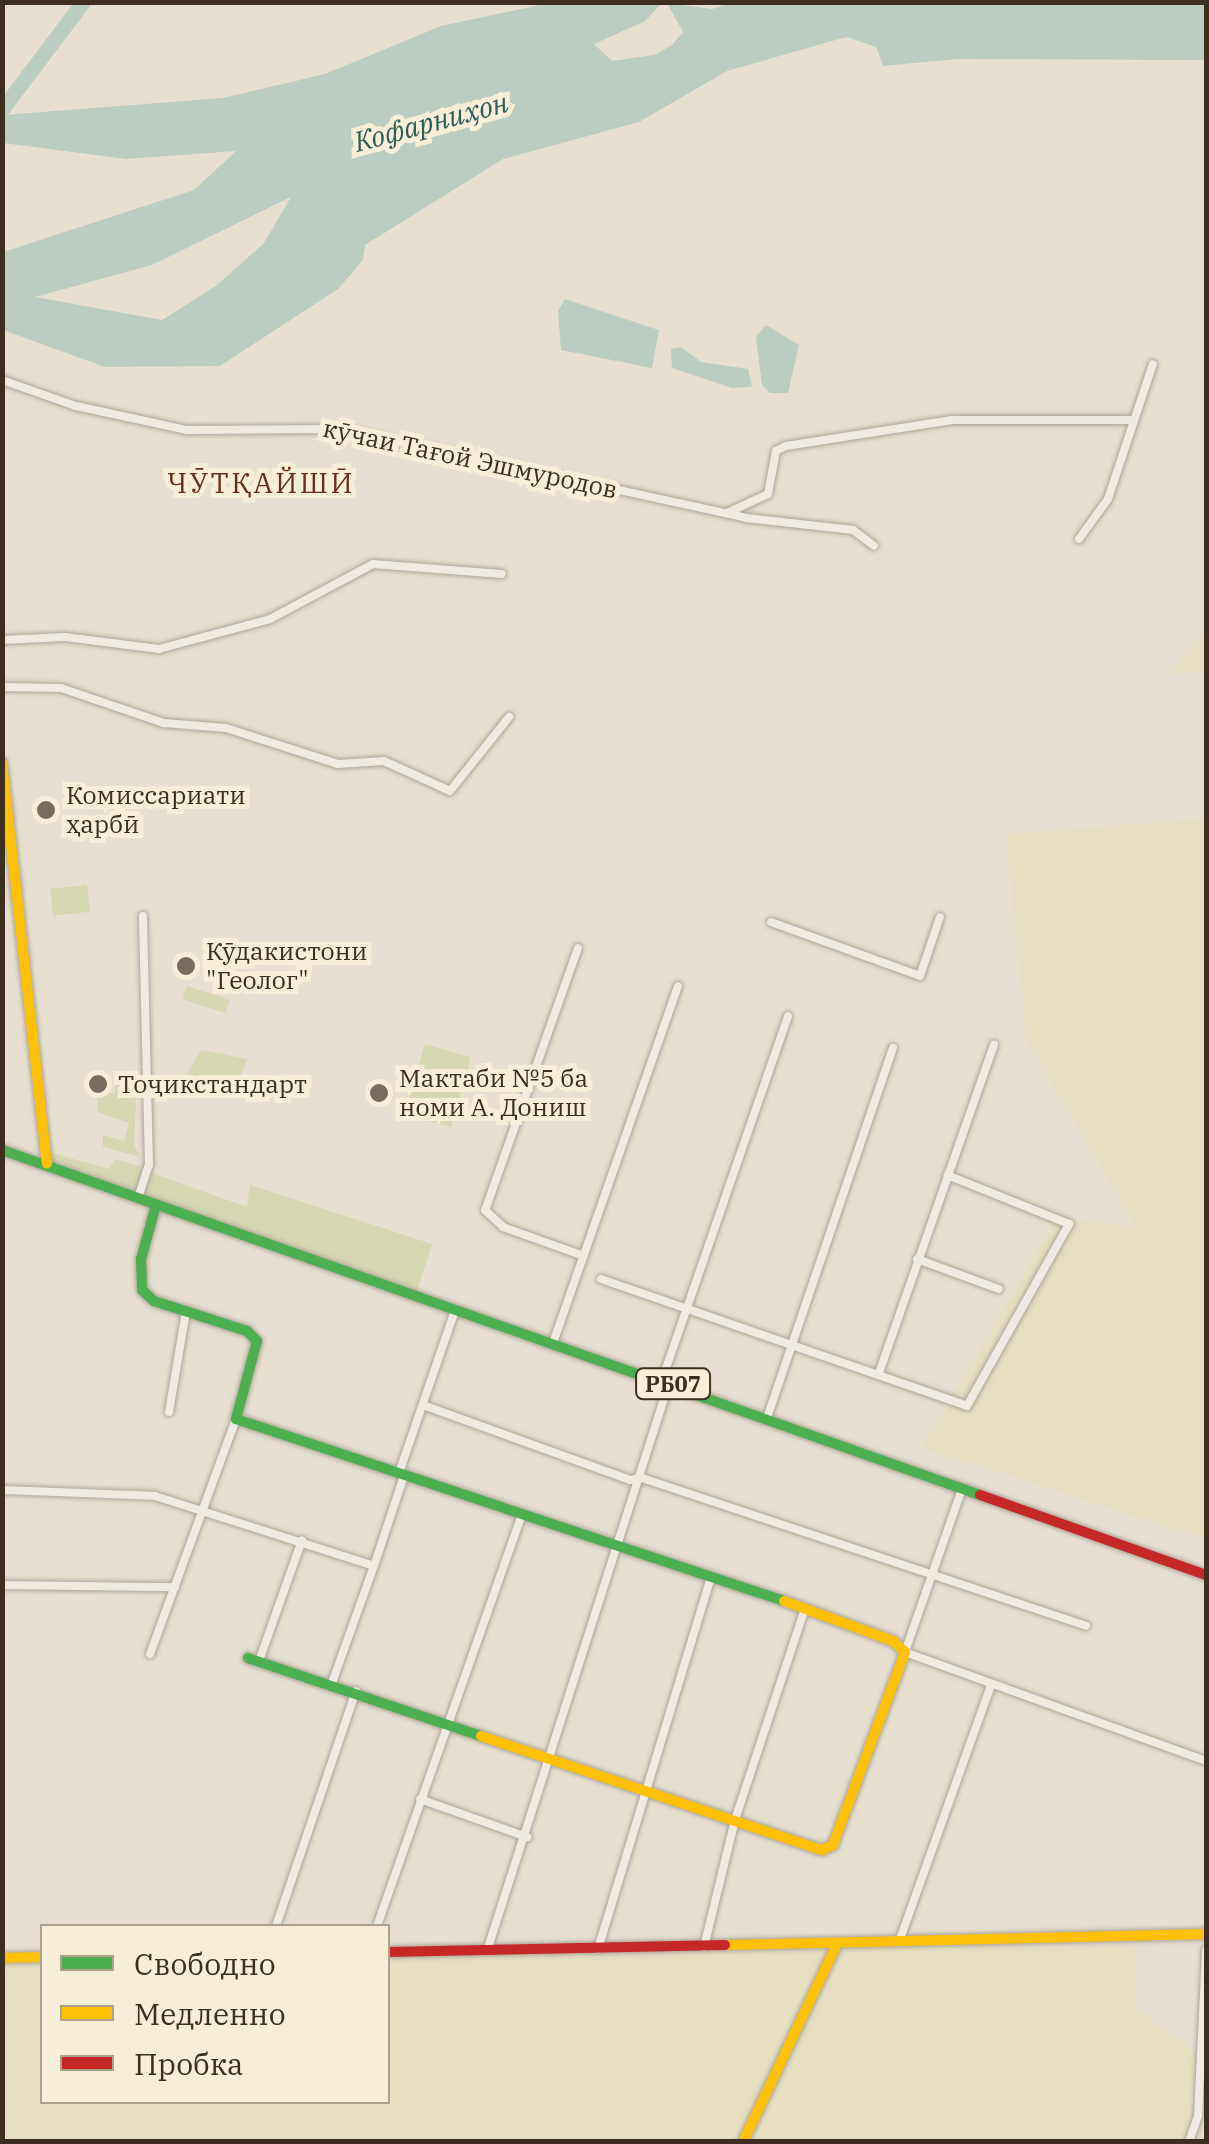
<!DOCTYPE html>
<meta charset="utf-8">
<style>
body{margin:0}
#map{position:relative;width:1209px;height:2144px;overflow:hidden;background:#e7e0d1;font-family:"IBM Plex Serif",serif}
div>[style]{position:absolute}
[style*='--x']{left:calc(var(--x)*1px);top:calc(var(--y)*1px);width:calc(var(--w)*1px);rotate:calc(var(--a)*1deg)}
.farmland>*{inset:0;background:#e6dfc2}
.green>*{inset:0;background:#d6d7b3;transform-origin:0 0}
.water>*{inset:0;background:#bcccc2}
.river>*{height:15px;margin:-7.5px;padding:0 7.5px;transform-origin:7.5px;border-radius:7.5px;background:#bcccc2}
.roads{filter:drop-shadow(0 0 2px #ada599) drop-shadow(0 0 2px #ada599)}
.street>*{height:8px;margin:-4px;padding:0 4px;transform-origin:4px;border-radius:4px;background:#efebe3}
.fast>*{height:10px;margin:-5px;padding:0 5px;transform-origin:5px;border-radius:5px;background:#4caf50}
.slow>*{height:10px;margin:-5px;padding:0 5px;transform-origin:5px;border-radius:5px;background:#ffc107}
.jam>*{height:10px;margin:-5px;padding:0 5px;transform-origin:5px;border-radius:5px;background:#c62828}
.dots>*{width:28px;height:28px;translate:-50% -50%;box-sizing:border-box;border:5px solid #f7eed8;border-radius:50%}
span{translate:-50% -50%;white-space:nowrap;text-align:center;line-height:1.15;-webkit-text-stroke:10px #f7eed8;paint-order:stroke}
.shield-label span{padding:2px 8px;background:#f7eed8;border:2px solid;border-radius:8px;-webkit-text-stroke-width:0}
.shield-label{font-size:22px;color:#3d2e20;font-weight:700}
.street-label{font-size:25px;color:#3d2e20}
.poi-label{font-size:25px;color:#3d2e20}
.left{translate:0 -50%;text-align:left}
.water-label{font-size:28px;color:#2f5d5a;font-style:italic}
.neighbourhood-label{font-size:28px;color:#6b2e1e;letter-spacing:2.5px}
.frame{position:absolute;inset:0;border:5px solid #3d2e20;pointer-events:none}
.legend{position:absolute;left:40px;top:1924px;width:350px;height:180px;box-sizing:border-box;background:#f7eed8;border:2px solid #ada18e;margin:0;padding:12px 18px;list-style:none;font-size:30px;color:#3d2e20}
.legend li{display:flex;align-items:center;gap:20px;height:50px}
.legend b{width:50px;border:2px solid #ada18e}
</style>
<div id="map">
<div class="farmland">
<i style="clip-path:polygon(1206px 629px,1206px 672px,1170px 674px)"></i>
<i style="clip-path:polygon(1206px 819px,1206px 1539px,922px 1448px,1056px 1218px,1136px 1227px,1027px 1041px,1006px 834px)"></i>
<i style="clip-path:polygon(1134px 1945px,1135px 2009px,1206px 2060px,1202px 2142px,3px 2141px,2px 1952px,42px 1952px,42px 2102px,388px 2102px,388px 1950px)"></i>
</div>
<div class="green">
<i style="left:87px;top:885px;width:27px;height:37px;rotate:84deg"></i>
<i style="left:187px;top:986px;width:45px;height:14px;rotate:18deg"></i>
<i style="left:425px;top:1044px;width:48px;height:73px;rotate:16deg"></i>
<i style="clip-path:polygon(201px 1050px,248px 1059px,233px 1092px,185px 1077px)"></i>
<i style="clip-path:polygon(115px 1077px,137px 1079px,134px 1144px,140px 1157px,103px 1147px,103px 1135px,124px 1141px,129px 1123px,98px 1112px,96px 1094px,115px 1093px)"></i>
<i style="clip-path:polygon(45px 1151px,109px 1169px,115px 1159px,149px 1169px,148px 1181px,138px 1198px,47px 1163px)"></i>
<i style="clip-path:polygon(152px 1173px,247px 1207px,250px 1185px,432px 1244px,416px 1295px,142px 1197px)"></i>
</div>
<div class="water">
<i style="clip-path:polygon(evenodd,553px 2px,662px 3px,645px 21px,594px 44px,612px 61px,654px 55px,672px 45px,683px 32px,667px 3px,712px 9px,733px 2px,1206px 3px,1206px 60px,957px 59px,883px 66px,876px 47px,846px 37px,727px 71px,639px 122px,503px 159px,365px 245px,363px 260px,338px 289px,220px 366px,105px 367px,3px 330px,3px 252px,194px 190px,236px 151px,126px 159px,3px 143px,3px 115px,223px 98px,325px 74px,441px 26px,553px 2px,291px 197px,264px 243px,216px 286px,162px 320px,35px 297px,152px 265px,291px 197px)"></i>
<i style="clip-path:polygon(565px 299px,659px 330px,652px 368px,561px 350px,558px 311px)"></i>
<i style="clip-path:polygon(766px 325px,799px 345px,788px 393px,770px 393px,762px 385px,756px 337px)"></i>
<i style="clip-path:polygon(681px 347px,701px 362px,748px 369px,752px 387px,732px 388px,672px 368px,671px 349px)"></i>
</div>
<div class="river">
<i style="--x:2;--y:109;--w:134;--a:-52.9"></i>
</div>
<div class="roads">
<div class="street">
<i style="--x:2;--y:380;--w:78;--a:19.4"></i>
<i style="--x:76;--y:406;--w:114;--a:12.2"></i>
<i style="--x:187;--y:430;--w:152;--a:-0.4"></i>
<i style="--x:339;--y:429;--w:417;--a:12.3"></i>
<i style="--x:746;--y:518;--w:108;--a:6.4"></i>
<i style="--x:853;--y:530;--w:26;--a:37"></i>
<i style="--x:727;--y:513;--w:45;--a:-24.9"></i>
<i style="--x:768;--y:494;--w:44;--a:-79.5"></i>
<i style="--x:776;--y:451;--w:11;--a:-27"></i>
<i style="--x:786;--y:446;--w:168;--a:-8.9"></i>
<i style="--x:952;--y:420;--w:181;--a:0"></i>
<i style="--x:1079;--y:539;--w:49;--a:-54.1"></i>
<i style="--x:1108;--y:499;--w:142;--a:-71.6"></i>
<i style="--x:2;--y:640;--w:63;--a:-2.7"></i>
<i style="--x:65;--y:637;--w:95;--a:7.3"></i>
<i style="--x:159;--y:649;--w:115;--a:-15.1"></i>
<i style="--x:270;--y:619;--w:117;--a:-28.1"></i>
<i style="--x:373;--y:564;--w:129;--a:4.4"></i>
<i style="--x:2;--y:687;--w:59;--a:1"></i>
<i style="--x:61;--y:688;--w:109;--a:18.8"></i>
<i style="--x:164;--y:723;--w:62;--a:4.6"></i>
<i style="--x:226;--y:728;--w:118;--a:17.8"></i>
<i style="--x:338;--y:764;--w:46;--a:-3.7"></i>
<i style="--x:384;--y:761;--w:72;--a:24.4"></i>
<i style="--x:450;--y:791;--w:95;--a:-51.4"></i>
<i style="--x:771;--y:922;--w:158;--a:19.9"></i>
<i style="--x:920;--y:976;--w:62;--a:-71.3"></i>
<i style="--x:578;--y:948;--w:278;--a:109.5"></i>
<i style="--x:485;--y:1210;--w:25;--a:43"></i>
<i style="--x:503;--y:1227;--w:86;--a:19.7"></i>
<i style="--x:138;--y:1198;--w:35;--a:-72"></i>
<i style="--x:149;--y:1165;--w:249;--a:-91.4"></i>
<i style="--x:917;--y:1259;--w:87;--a:20.1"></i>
<i style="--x:601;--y:1279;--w:387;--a:19.1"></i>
<i style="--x:967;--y:1406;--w:209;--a:-60.7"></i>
<i style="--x:1069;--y:1224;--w:131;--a:-158.1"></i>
<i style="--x:553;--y:1343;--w:378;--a:-70.7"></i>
<i style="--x:879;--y:1373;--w:348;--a:-70.7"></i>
<i style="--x:662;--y:1380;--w:385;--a:-70.9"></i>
<i style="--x:423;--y:1405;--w:220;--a:19.9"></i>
<i style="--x:630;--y:1480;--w:12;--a:-9"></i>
<i style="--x:642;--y:1478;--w:468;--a:18.4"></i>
<i style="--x:169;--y:1412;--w:102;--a:-80.4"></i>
<i style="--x:767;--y:1418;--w:391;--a:-71.2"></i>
<i style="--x:399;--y:1473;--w:172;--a:-71"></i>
<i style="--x:962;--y:1489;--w:173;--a:109.3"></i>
<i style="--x:905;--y:1652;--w:320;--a:19.9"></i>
<i style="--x:2;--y:1490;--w:153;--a:2.2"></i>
<i style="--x:155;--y:1496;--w:230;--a:17.7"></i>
<i style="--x:374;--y:1566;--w:95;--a:-71.6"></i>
<i style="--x:2;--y:1585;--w:173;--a:0.7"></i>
<i style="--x:150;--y:1654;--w:250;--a:-69.9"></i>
<i style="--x:259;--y:1661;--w:128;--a:-70.4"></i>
<i style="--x:332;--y:1683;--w:124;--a:-70.3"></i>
<i style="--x:420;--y:1799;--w:114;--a:19.6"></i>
<i style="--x:276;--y:1926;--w:248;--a:-71.2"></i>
<i style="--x:377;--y:1926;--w:434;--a:-70.6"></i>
<i style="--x:899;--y:1942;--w:270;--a:-70.3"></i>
<i style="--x:704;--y:1947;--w:131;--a:-76.3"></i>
<i style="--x:735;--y:1820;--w:223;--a:-71.7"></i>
<i style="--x:598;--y:1949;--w:388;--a:-73.1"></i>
<i style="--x:487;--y:1951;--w:596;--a:-72.23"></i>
<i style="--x:1189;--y:2142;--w:28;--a:-71"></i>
<i style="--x:1198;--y:2116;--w:166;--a:-87.2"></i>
</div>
<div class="fast">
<i style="--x:2;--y:1150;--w:1037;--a:19.43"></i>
<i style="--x:156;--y:1205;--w:56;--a:105.5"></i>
<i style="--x:141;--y:1259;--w:31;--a:88"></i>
<i style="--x:142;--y:1290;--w:16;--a:43"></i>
<i style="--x:154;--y:1301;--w:98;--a:17.9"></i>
<i style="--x:247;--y:1331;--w:14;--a:45"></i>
<i style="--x:257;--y:1341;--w:81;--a:105.1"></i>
<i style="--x:236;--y:1419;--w:577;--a:18.37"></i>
<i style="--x:248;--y:1658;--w:246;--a:18.5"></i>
</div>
<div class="slow">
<i style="--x:2;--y:763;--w:403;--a:83.6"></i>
<i style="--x:481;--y:1736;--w:360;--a:18.5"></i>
<i style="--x:822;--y:1850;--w:12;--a:-24"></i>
<i style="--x:833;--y:1845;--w:206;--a:-69.5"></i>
<i style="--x:905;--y:1652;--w:16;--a:-137"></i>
<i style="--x:893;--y:1641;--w:116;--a:-159.8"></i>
<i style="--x:725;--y:1945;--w:481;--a:-1.3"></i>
<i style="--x:2;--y:1958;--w:40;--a:-1.4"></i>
<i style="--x:743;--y:2142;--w:217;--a:-64.6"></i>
</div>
<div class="jam">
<i style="--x:980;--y:1495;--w:240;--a:19.5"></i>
<i style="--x:388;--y:1952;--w:337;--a:-1.2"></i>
</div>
</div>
<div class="dots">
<i style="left:46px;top:810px;background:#786c5e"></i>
<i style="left:186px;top:966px;background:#786c5e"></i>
<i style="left:98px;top:1084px;background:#786c5e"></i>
<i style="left:379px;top:1093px;background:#786c5e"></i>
</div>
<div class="shield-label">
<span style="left:673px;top:1384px">РБ07</span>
</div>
<div class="street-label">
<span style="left:470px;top:459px;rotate:12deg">кӯчаи Тағой Эшмуродов</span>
</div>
<div class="poi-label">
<span class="left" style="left:66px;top:810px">Комиссариати<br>ҳарбӣ</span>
<span class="left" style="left:206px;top:966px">Кӯдакистони<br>"Геолог"</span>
<span class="left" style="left:399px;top:1093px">Мактаби №5 ба<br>номи А. Дониш</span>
<span class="left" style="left:118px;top:1084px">Тоҷикстандарт</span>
</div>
<div class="water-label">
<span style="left:431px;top:122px;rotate:-15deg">Кофарниҳон</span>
</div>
<div class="neighbourhood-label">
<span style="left:261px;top:483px">ЧӮТҚАЙШӢ</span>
</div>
<div class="frame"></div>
<ul class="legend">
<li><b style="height:12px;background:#4caf50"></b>Свободно</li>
<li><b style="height:12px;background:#ffc107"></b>Медленно</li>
<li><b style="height:12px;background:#c62828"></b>Пробка</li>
</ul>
</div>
